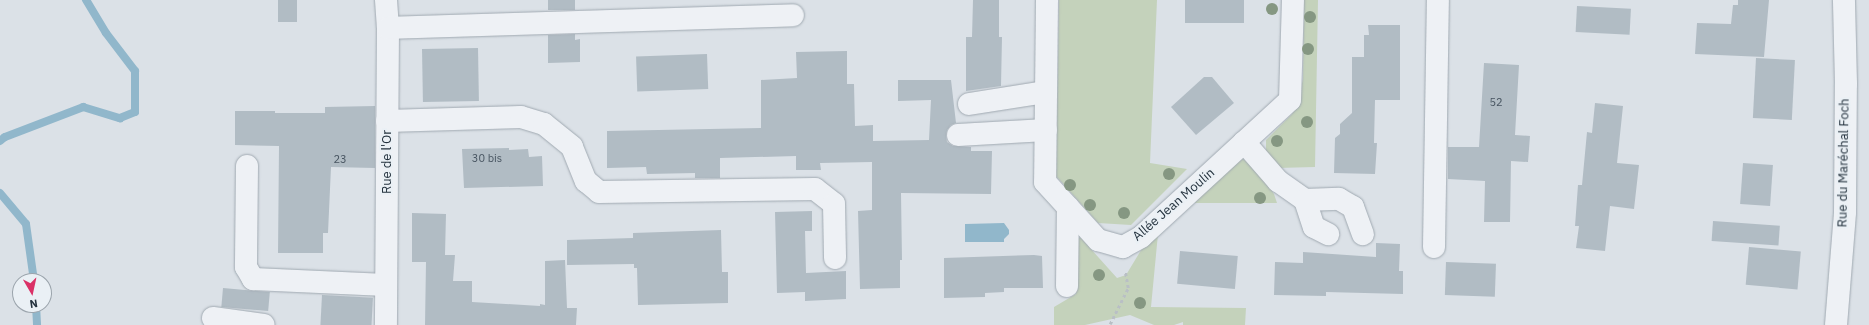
<!DOCTYPE html>
<meta charset="utf-8">
<style>
body{margin:0}
#map{position:relative;width:1869px;height:325px;overflow:hidden;background:#dbe1e7;font-family:"IBM Plex Sans",sans-serif}
div>[style]{position:absolute}
[style*='--x']{left:calc(var(--x)*1px);top:calc(var(--y)*1px);width:calc(var(--w)*1px);rotate:calc(var(--a)*1deg)}
.green>*{inset:0;background:#c4d2bb}
.water>*{inset:0;background:#91b7cb}
.stream>*{height:8px;margin:-4px;padding:0 4px;transform-origin:4px;border-radius:4px;background:#91b7cb}
.building>*{inset:0;background:#b1bcc4;transform-origin:0 0}
.path>*{height:2.5px;margin-top:-1.25px;transform-origin:0;background:repeating-linear-gradient(90deg,#b9bfc5 0 3px,transparent 0 6px)}
.roads{filter:drop-shadow(0 0 1px #a0a9b1) drop-shadow(0 0 1px #a0a9b1)}
.minor>*{height:22px;margin:-11px;padding:0 11px;transform-origin:11px;border-radius:11px;background:#eef1f5}
.trees>*{width:12px;height:12px;margin:-6px;border-radius:50%;background:#859782}
span{translate:-50% -50%;white-space:nowrap;text-align:center;line-height:1.15;-webkit-text-stroke:4px #eaf0f5;paint-order:stroke}
.number-label{font-size:11px;color:#475460}
.number-label span{-webkit-text-stroke-width:0}
.street-label{font-size:13px;color:#24323e}
.north{position:absolute;left:12px;top:273px;width:40px;height:40px;box-sizing:border-box;background:#eaf0f5;border:1px solid #9ba4ac;border-radius:50%;rotate:171deg;font-size:11px;font-weight:700;line-height:16px;text-align:center;color:#24323e}
.north::after{content:'';display:block;margin:auto;width:14px;height:18px;background:#da3167;clip-path:polygon(50% 0,100% 100%,50% 72%,0 100%)}
</style>
<div id="map">
<div class="green">
<i style="clip-path:polygon(1059px 0,1157px 0,1150px 163px,1187px 169px,1131px 225px,1098px 223px,1056px 176px)"></i>
<i style="clip-path:polygon(1304px 0,1318px 0,1315px 167px,1277px 168px,1266px 151px,1266px 140px,1292px 114px,1299px 97px,1303px 79px)"></i>
<i style="clip-path:polygon(1243px 159px,1256px 167px,1274px 194px,1277px 203px,1194px 203px,1225px 169px)"></i>
<i style="clip-path:polygon(1152px 232px,1158px 234px,1151px 307px,1246px 308px,1245px 325px,1183px 325px,1183px 322px,1174px 325px,1154px 325px,1130px 315px,1085px 325px,1054px 325px,1054px 307px,1076px 294px,1075px 238px,1081px 238px,1117px 278px,1126px 275px)"></i>
</div>
<div class="water">
<i style="clip-path:polygon(1004px 223px,1009px 230px,1009px 234px,1004px 239px,1004px 242px,965px 242px,965px 224px)"></i>
</div>
<div class="stream">
<i style="--x:0;--y:141;--w:6;--a:-39"></i>
<i style="--x:5;--y:137;--w:84;--a:-21"></i>
<i style="--x:83;--y:107;--w:39;--a:17"></i>
<i style="--x:120;--y:118;--w:16;--a:-22"></i>
<i style="--x:135;--y:112;--w:41;--a:-90"></i>
<i style="--x:135;--y:71;--w:48;--a:-127.3"></i>
<i style="--x:106;--y:33;--w:39;--a:-121"></i>
<i style="--x:0;--y:193;--w:40;--a:50"></i>
<i style="--x:26;--y:224;--w:58;--a:82"></i>
<i style="--x:36;--y:305;--w:20;--a:87"></i>
</div>
<div class="building">
<i style="left:278px;top:0;width:19px;height:22px"></i>
<i style="left:548px;top:0;width:27px;height:10px"></i>
<i style="clip-path:polygon(973px 0,999px 0,999px 37px,1002px 37px,1001px 86px,966px 91px,966px 37px,972px 37px)"></i>
<i style="left:1185px;top:0;width:59px;height:23px"></i>
<i style="clip-path:polygon(1738px 0,1769px 0,1764px 57px,1695px 54px,1697px 23px,1731px 24px,1733px 5px,1738px 5px)"></i>
<i style="left:1577px;top:6px;width:54px;height:26px;rotate:3deg"></i>
<i style="clip-path:polygon(1368px 25px,1400px 25px,1400px 100px,1375px 100px,1374px 143px,1377px 143px,1375px 174px,1334px 173px,1335px 138px,1340px 134px,1340px 124px,1352px 113px,1352px 57px,1364px 57px,1364px 35px,1369px 35px)"></i>
<i style="clip-path:polygon(575px 34px,575px 40px,580px 39px,580px 62px,548px 63px,548px 35px)"></i>
<i style="left:478px;top:48px;width:53px;height:56px;rotate:89deg"></i>
<i style="clip-path:polygon(847px 51px,847px 84px,854px 84px,855px 126px,873px 125px,873px 141px,929px 140px,931px 100px,898px 101px,898px 80px,951px 80px,956px 123px,951px 125px,947px 130px,946px 136px,947px 142px,953px 146px,971px 147px,971px 151px,992px 151px,991px 194px,901px 193px,902px 260px,900px 260px,900px 288px,860px 289px,858px 211px,872px 210px,872px 162px,820px 163px,821px 170px,796px 170px,796px 156px,720px 158px,720px 178px,695px 178px,695px 173px,647px 174px,646px 167px,607px 168px,607px 131px,761px 128px,761px 80px,797px 78px,796px 52px)"></i>
<i style="left:707px;top:54px;width:35px;height:71px;rotate:88deg"></i>
<i style="left:1756px;top:58px;width:39px;height:60px;rotate:3deg"></i>
<i style="clip-path:polygon(1484px 63px,1519px 65px,1515px 135px,1530px 136px,1528px 162px,1511px 161px,1510px 222px,1484px 222px,1485px 181px,1448px 179px,1448px 147px,1479px 147px)"></i>
<i style="clip-path:polygon(1204px 77px,1212px 77px,1234px 103px,1196px 135px,1171px 107px)"></i>
<i style="clip-path:polygon(1595px 103px,1623px 106px,1617px 163px,1639px 165px,1634px 209px,1610px 206px,1605px 251px,1576px 248px,1579px 226px,1575px 226px,1578px 185px,1582px 185px,1587px 132px,1592px 133px)"></i>
<i style="clip-path:polygon(375px 106px,375px 168px,331px 167px,328px 233px,323px 233px,323px 253px,278px 253px,279px 146px,235px 145px,235px 111px,275px 111px,275px 113px,325px 113px,325px 107px)"></i>
<i style="clip-path:polygon(509px 148px,509px 150px,528px 149px,529px 157px,542px 156px,543px 186px,464px 188px,462px 149px)"></i>
<i style="left:1743px;top:163px;width:30px;height:41px;rotate:4deg"></i>
<i style="clip-path:polygon(812px 211px,812px 231px,805px 231px,806px 273px,846px 271px,846px 299px,805px 301px,805px 292px,777px 293px,775px 212px)"></i>
<i style="clip-path:polygon(412px 213px,446px 214px,445px 255px,455px 255px,453px 281px,472px 281px,472px 302px,540px 306px,540px 304px,545px 305px,545px 261px,565px 260px,567px 308px,577px 308px,576px 325px,425px 325px,426px 262px,412px 262px)"></i>
<i style="left:1713px;top:221px;width:67px;height:20px;rotate:4deg"></i>
<i style="clip-path:polygon(721px 230px,722px 272px,728px 272px,728px 303px,638px 305px,637px 268px,634px 268px,634px 264px,567px 265px,567px 240px,633px 238px,633px 233px)"></i>
<i style="clip-path:polygon(1376px 243px,1400px 244px,1399px 271px,1403px 271px,1403px 294px,1326px 292px,1326px 296px,1274px 295px,1275px 262px,1303px 263px,1303px 252px,1376px 257px)"></i>
<i style="left:1749px;top:247px;width:52px;height:38px;rotate:5deg"></i>
<i style="left:1180px;top:251px;width:58px;height:33px;rotate:5deg"></i>
<i style="clip-path:polygon(1034px 255px,1042px 256px,1043px 288px,1004px 288px,1004px 292px,985px 293px,985px 297px,944px 298px,944px 258px)"></i>
<i style="left:1446px;top:262px;width:50px;height:33px;rotate:2deg"></i>
<i style="left:223px;top:288px;width:47px;height:19px;rotate:5deg"></i>
<i style="left:322px;top:295px;width:51px;height:30px;rotate:3deg"></i>
</div>
<div class="path">
<i style="--x:1110;--y:324;--w:40;--a:-63.4"></i>
<i style="--x:1128;--y:288;--w:17;--a:-100"></i>
</div>
<div class="roads">
<div class="minor">
<i style="--x:386;--y:0;--w:28;--a:86"></i>
<i style="--x:388;--y:28;--w:297;--a:90.4"></i>
<i style="--x:1047;--y:0;--w:182;--a:90.6"></i>
<i style="--x:1045;--y:182;--w:79;--a:47.6"></i>
<i style="--x:1098;--y:240;--w:26;--a:16"></i>
<i style="--x:1123;--y:247;--w:21;--a:-29"></i>
<i style="--x:1141;--y:237;--w:202;--a:-42.6"></i>
<i style="--x:1290;--y:100;--w:100;--a:-88.3"></i>
<i style="--x:388;--y:28;--w:405;--a:-1.8"></i>
<i style="--x:969;--y:104;--w:78;--a:-8.9"></i>
<i style="--x:387;--y:121;--w:134;--a:-1.7"></i>
<i style="--x:521;--y:117;--w:24;--a:17"></i>
<i style="--x:544;--y:124;--w:36;--a:39"></i>
<i style="--x:572;--y:147;--w:37;--a:68"></i>
<i style="--x:586;--y:181;--w:17;--a:40"></i>
<i style="--x:599;--y:192;--w:216;--a:-0.8"></i>
<i style="--x:815;--y:189;--w:24;--a:38"></i>
<i style="--x:834;--y:204;--w:54;--a:88.9"></i>
<i style="--x:958;--y:135;--w:88;--a:-3.3"></i>
<i style="--x:1244;--y:142;--w:52;--a:48.9"></i>
<i style="--x:1278;--y:181;--w:33;--a:35"></i>
<i style="--x:1305;--y:200;--w:34;--a:-2"></i>
<i style="--x:1339;--y:199;--w:16;--a:30"></i>
<i style="--x:1353;--y:207;--w:29;--a:70"></i>
<i style="--x:247;--y:166;--w:101;--a:90.6"></i>
<i style="--x:246;--y:267;--w:14;--a:60"></i>
<i style="--x:253;--y:279;--w:133;--a:2.6"></i>
<i style="--x:1305;--y:200;--w:28;--a:72"></i>
<i style="--x:1314;--y:227;--w:16;--a:27"></i>
<i style="--x:1434;--y:247;--w:247;--a:-89.1"></i>
<i style="--x:1067;--y:286;--w:79;--a:-89.3"></i>
<i style="--x:213;--y:318;--w:51;--a:7.8"></i>
<i style="--x:1836;--y:325;--w:113;--a:-85.4"></i>
<i style="--x:1845;--y:212;--w:128;--a:-89.6"></i>
<i style="--x:1846;--y:84;--w:84;--a:-91.4"></i>
</div>
</div>
<div class="trees">
<i style="left:1272px;top:9px"></i>
<i style="left:1310px;top:17px"></i>
<i style="left:1308px;top:49px"></i>
<i style="left:1307px;top:122px"></i>
<i style="left:1277px;top:141px"></i>
<i style="left:1169px;top:174px"></i>
<i style="left:1070px;top:185px"></i>
<i style="left:1260px;top:198px"></i>
<i style="left:1090px;top:205px"></i>
<i style="left:1124px;top:213px"></i>
<i style="left:1099px;top:275px"></i>
<i style="left:1140px;top:303px"></i>
</div>
<div class="number-label">
<span style="left:1496px;top:102px">52</span>
<span style="left:487px;top:158px">30 bis</span>
<span style="left:340px;top:159px">23</span>
</div>
<div class="street-label">
<span style="left:387px;top:162px;rotate:-90deg">Rue de l'Or</span>
<span style="left:1844px;top:163px;rotate:-89deg">Rue du Maréchal Foch</span>
<span style="left:1174px;top:205px;rotate:-41deg">Allée Jean Moulin</span>
</div>
<div class="north">N</div>
</div>
